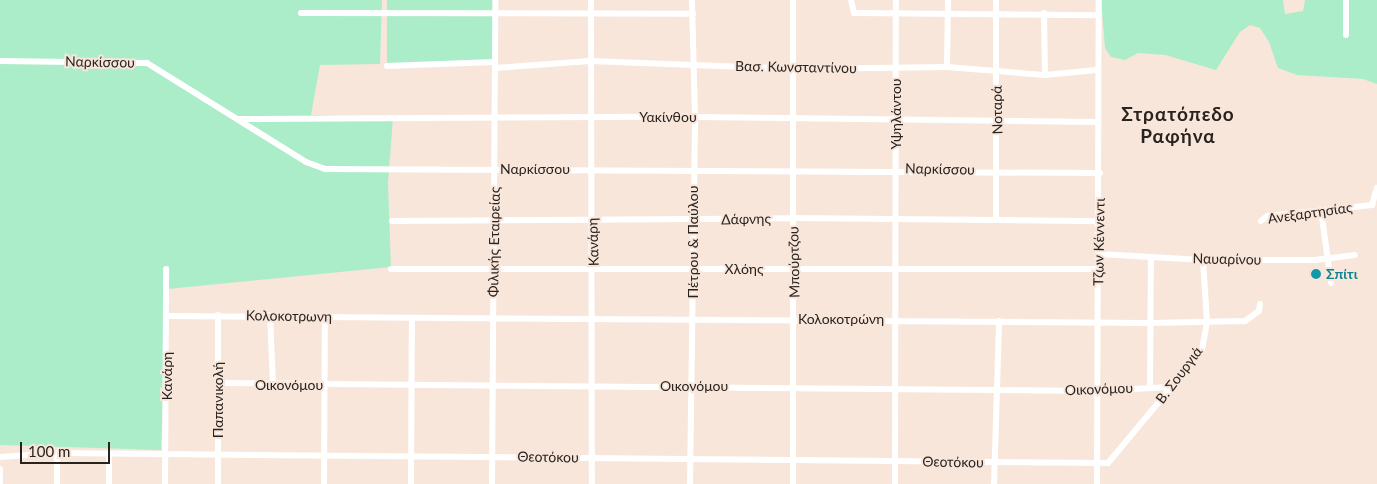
<!DOCTYPE html>
<meta charset="utf-8">
<style>
body{margin:0}
#map{position:relative;width:1377px;height:484px;overflow:hidden;background:#f8e6db;font-family:Lato,sans-serif}
div>[style]{position:absolute}
[style*='--x']{left:calc(var(--x)*1px);top:calc(var(--y)*1px);width:calc(var(--w)*1px);rotate:calc(var(--a)*1deg)}
.green>*{inset:0;background:#acedc9;transform-origin:0 0}
.building>*{inset:0;background:#e2a882}
.round{border-radius:50%}
.minor>*{height:6px;margin:-3px;padding:0 3px;transform-origin:3px;border-radius:3px;background:#fff}
.dots>*{width:14px;height:14px;translate:-50% -50%;box-sizing:border-box;border:2px solid #f8e6db;border-radius:50%}
span{translate:-50% -50%;white-space:nowrap;text-align:center;line-height:1.15;-webkit-text-stroke:4px #f8e6db;paint-order:stroke}
.street-label{font-size:14px;color:#29231f}
.culture-label{font-size:14px;color:#0d838f;font-weight:700}
.left{translate:0 -50%;text-align:left}
.district-label{font-size:19px;color:#29231f;font-weight:700;letter-spacing:1px}
.scale{position:absolute;left:20px;top:442px;width:90px;height:22px;box-sizing:border-box;border:2px solid #29231f;border-top:0;padding-left:6px;font-size:15px;line-height:18px;white-space:nowrap;color:#29231f;-webkit-text-stroke:4px #f8e6db;paint-order:stroke}
</style>
<div id="map">
<div class="green">
<i style="clip-path:polygon(0 0,382px 0,380px 64px,320px 65px,311px 115px,393px 118px,388px 183px,391px 267px,168px 289px,161px 450px,0 445px)"></i>
<i style="left:387px;top:0;width:107px;height:65px"></i>
<i style="clip-path:polygon(1101px 0,1283px 0,1285px 14px,1303px 11px,1305px 0,1377px 0,1377px 84px,1363px 79px,1297px 75px,1278px 68px,1269px 42px,1260px 28px,1250px 25px,1240px 32px,1216px 70px,1165px 55px,1138px 53px,1125px 60px,1111px 57px,1105px 48px)"></i>
</div>
<div class="building">
<i class="round" style="left:1309px;top:268px;width:12px;height:12px"></i>
</div>
<div class="minor">
<i style="--x:591;--y:0;--w:484;--a:89.9"></i>
<i style="--x:851;--y:0;--w:13;--a:77"></i>
<i style="--x:854;--y:13;--w:244;--a:0.5"></i>
<i style="--x:996;--y:0;--w:220;--a:90"></i>
<i style="--x:301;--y:13;--w:392;--a:0.1"></i>
<i style="--x:1044;--y:13;--w:62;--a:89.1"></i>
<i style="--x:1346;--y:35;--w:35;--a:-90"></i>
<i style="--x:0;--y:61;--w:147;--a:0.8"></i>
<i style="--x:147;--y:63;--w:187;--a:31.9"></i>
<i style="--x:306;--y:162;--w:20;--a:20"></i>
<i style="--x:325;--y:169;--w:775;--a:0.3"></i>
<i style="--x:387;--y:66;--w:107;--a:-2.1"></i>
<i style="--x:947;--y:67;--w:67;--a:-89.1"></i>
<i style="--x:495;--y:68;--w:95;--a:-4.2"></i>
<i style="--x:590;--y:61;--w:205;--a:2.2"></i>
<i style="--x:795;--y:69;--w:152;--a:-0.8"></i>
<i style="--x:947;--y:67;--w:98;--a:4.7"></i>
<i style="--x:1045;--y:75;--w:52;--a:-5.5"></i>
<i style="--x:239;--y:119;--w:456;--a:-0.3"></i>
<i style="--x:695;--y:117;--w:403;--a:0.7"></i>
<i style="--x:1321;--y:210;--w:74;--a:82.2"></i>
<i style="--x:392;--y:221;--w:401;--a:-0.4"></i>
<i style="--x:793;--y:218;--w:307;--a:0.6"></i>
<i style="--x:1261;--y:221;--w:8;--a:-40"></i>
<i style="--x:1267;--y:216;--w:106;--a:-6"></i>
<i style="--x:1372;--y:205;--w:18;--a:-74"></i>
<i style="--x:1099;--y:254;--w:104;--a:3.3"></i>
<i style="--x:1203;--y:260;--w:112;--a:0"></i>
<i style="--x:1315;--y:260;--w:40;--a:-7.1"></i>
<i style="--x:391;--y:269;--w:707;--a:0"></i>
<i style="--x:270;--y:315;--w:70;--a:87.5"></i>
<i style="--x:167;--y:316;--w:983;--a:0.41"></i>
<i style="--x:1150;--y:323;--w:95;--a:-1.2"></i>
<i style="--x:1245;--y:321;--w:17;--a:-36"></i>
<i style="--x:1259;--y:311;--w:7;--a:-82"></i>
<i style="--x:218;--y:383;--w:879;--a:0.52"></i>
<i style="--x:1097;--y:391;--w:73;--a:-3.1"></i>
<i style="--x:1150;--y:387;--w:129;--a:-89.6"></i>
<i style="--x:109;--y:455;--w:29;--a:90"></i>
<i style="--x:0;--y:457;--w:57;--a:-4"></i>
<i style="--x:57;--y:453;--w:1051;--a:0.55"></i>
<i style="--x:1108;--y:463;--w:147;--a:-50.2"></i>
<i style="--x:1202;--y:350;--w:29;--a:-80"></i>
<i style="--x:1207;--y:321;--w:61;--a:-93.8"></i>
<i style="--x:0;--y:469;--w:15;--a:90"></i>
<i style="--x:57;--y:484;--w:31;--a:-90"></i>
<i style="--x:165;--y:484;--w:215;--a:-89.7"></i>
<i style="--x:218;--y:484;--w:169;--a:-90"></i>
<i style="--x:324;--y:484;--w:167;--a:-89.7"></i>
<i style="--x:411;--y:484;--w:166;--a:-89.7"></i>
<i style="--x:492;--y:484;--w:484;--a:-89.6"></i>
<i style="--x:690;--y:484;--w:367;--a:-89.2"></i>
<i style="--x:695;--y:117;--w:117;--a:-91.5"></i>
<i style="--x:793;--y:484;--w:484;--a:-90"></i>
<i style="--x:895;--y:484;--w:484;--a:-89.9"></i>
<i style="--x:994;--y:484;--w:163;--a:-88.2"></i>
<i style="--x:1097;--y:484;--w:484;--a:-89.8"></i>
</div>
<div class="dots">
<i style="left:1316px;top:274px;background:#0f9aa8"></i>
</div>
<div class="street-label">
<span style="left:100px;top:62px;rotate:1deg">Ναρκίσσου</span>
<span style="left:796px;top:67px;rotate:1deg">Βασ. Κωνσταντίνου</span>
<span style="left:997px;top:110px;rotate:-91deg">Νοταρά</span>
<span style="left:896px;top:114px;rotate:-90deg">Υψηλάντου</span>
<span style="left:668px;top:117px">Υακίνθου</span>
<span style="left:535px;top:169px">Ναρκίσσου</span>
<span style="left:940px;top:169px;rotate:1deg">Ναρκίσσου</span>
<span style="left:1310px;top:213px;rotate:-8deg">Ανεξαρτησίας</span>
<span style="left:746px;top:219px;rotate:-1deg">Δάφνης</span>
<span style="left:494px;top:242px;rotate:-89deg">Φιλικής Εταιρείας</span>
<span style="left:593px;top:242px;rotate:-92deg">Κανάρη</span>
<span style="left:693px;top:242px;rotate:-90deg">Πέτρου &amp; Παύλου</span>
<span style="left:1099px;top:242px;rotate:-89deg">Τζων Κέννεντι</span>
<span style="left:1227px;top:259px;rotate:1deg">Ναυαρίνου</span>
<span style="left:794px;top:262px;rotate:-91deg">Μπούρτζου</span>
<span style="left:744px;top:269px">Χλόης</span>
<span style="left:289px;top:316px;rotate:1deg">Κολοκοτρωνη</span>
<span style="left:841px;top:319px">Κολοκοτρώνη</span>
<span style="left:1179px;top:375px;rotate:-53deg">Β. Σουργιά</span>
<span style="left:167px;top:376px;rotate:-90deg">Κανάρη</span>
<span style="left:289px;top:385px">Οικονόμου</span>
<span style="left:694px;top:386px">Οικονόμου</span>
<span style="left:1099px;top:389px;rotate:-2deg">Οικονόμου</span>
<span style="left:218px;top:400px;rotate:-90deg">Παπανικολή</span>
<span style="left:548px;top:457px;rotate:1deg">Θεοτόκου</span>
<span style="left:953px;top:462px;rotate:1deg">Θεοτόκου</span>
</div>
<div class="culture-label">
<span class="left" style="left:1326px;top:274px">Σπίτι</span>
</div>
<div class="district-label">
<span style="left:1178px;top:125px">Στρατόπεδο<br>Ραφήνα</span>
</div>
<div class="scale">100 m</div>
</div>
